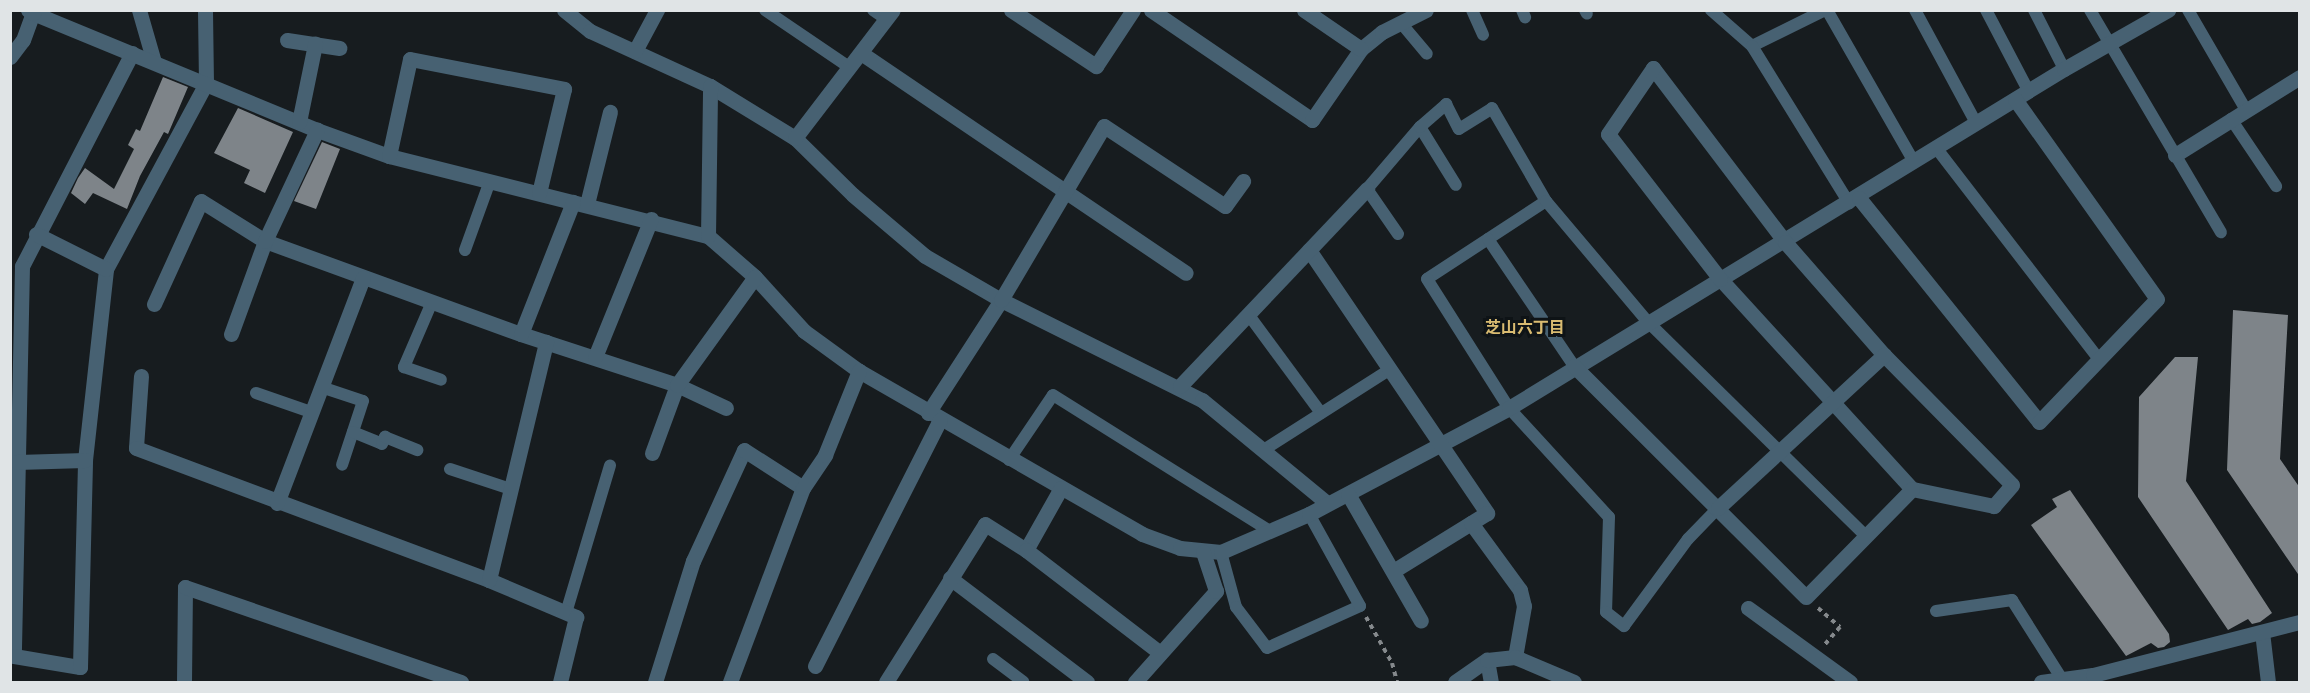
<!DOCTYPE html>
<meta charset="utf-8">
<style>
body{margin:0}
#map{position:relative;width:2310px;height:693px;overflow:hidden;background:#171c1f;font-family:"Work Sans","Noto Sans JP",sans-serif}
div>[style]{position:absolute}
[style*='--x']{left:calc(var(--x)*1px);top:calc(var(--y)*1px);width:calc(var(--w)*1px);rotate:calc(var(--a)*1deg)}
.building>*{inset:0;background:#7e8489}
.path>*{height:4px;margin-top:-2px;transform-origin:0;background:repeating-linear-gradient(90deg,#85898c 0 4.5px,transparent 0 9px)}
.service>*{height:12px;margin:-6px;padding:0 6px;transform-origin:6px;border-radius:6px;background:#476172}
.minor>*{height:15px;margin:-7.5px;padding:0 7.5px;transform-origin:7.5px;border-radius:7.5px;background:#476172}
.tertiary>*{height:15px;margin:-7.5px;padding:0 7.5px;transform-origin:7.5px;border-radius:7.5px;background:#476172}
span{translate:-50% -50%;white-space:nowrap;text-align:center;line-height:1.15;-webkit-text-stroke:6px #0e1316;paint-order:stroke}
.neighbourhood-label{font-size:16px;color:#d9bb71;font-weight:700}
.frame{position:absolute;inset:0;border:12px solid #e0e4e6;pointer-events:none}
</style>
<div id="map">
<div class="building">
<i style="clip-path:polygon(163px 77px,188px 87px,168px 134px,164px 132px,140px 176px,127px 209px,93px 193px,85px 204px,71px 193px,78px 178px,85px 168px,114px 189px,134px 149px,128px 145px,136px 129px,140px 131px)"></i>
<i style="clip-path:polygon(238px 108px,293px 132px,265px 193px,244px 183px,250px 170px,214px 153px)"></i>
<i style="clip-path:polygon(322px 142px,340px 149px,316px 209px,294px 201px)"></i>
<i style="clip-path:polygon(2233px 310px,2288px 315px,2280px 459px,2300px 488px,2300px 577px,2227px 470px)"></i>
<i style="clip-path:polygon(2175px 357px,2198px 357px,2186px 481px,2272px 613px,2260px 622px,2252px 624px,2248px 619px,2228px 630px,2138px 497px,2139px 397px)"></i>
<i style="clip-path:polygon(2070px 490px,2169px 634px,2170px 642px,2164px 647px,2158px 648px,2151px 643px,2126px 656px,2031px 525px,2057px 507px,2052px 499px)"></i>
</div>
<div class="path">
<i style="--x:1818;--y:608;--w:29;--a:41"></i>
<i style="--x:1840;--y:627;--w:23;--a:131"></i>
<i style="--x:1366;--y:617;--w:53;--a:60.5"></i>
<i style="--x:1392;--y:663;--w:20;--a:75"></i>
</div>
<div class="service">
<i style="--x:765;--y:10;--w:102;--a:34.2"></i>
<i style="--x:873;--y:10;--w:16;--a:35"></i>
<i style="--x:1472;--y:10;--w:27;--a:66"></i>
<i style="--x:1522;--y:10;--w:8;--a:67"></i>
<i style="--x:1585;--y:10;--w:4;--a:63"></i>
<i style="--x:1711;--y:10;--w:55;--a:41.3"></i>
<i style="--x:1825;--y:10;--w:81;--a:153.7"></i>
<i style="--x:1752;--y:46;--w:185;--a:58.3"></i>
<i style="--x:1827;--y:10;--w:175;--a:60.2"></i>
<i style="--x:1915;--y:10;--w:128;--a:61.6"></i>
<i style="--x:1986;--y:10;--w:93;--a:62.3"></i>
<i style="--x:2034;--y:10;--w:66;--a:63"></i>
<i style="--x:2090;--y:10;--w:258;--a:59.5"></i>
<i style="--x:2188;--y:10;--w:116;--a:59.9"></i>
<i style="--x:1401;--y:23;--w:40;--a:50"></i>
<i style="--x:2231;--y:119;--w:81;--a:56.1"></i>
<i style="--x:1420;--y:127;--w:68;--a:58.2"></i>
<i style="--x:1937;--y:149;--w:265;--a:52.4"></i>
<i style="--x:1546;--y:201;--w:142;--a:146.8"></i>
<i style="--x:1427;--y:279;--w:153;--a:57.6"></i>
<i style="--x:1509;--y:408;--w:148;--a:47.5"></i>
<i style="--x:1609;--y:517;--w:95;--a:91.8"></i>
<i style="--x:1606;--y:612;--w:23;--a:38"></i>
<i style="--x:1624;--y:626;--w:108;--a:-53.7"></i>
<i style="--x:1688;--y:539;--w:43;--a:-45.9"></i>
<i style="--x:1398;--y:234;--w:55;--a:-124.6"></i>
<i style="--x:1367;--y:189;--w:82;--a:-49.5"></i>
<i style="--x:1420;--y:127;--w:35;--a:-41"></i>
<i style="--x:1446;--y:104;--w:28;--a:63"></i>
<i style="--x:1459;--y:129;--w:39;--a:-32"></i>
<i style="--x:1492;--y:108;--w:108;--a:59.9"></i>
<i style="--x:1546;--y:201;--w:158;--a:49.9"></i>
<i style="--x:1648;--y:322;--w:305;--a:44.5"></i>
<i style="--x:1488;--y:239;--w:153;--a:55.9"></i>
<i style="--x:465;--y:250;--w:73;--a:-70.1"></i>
<i style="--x:432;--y:302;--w:71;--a:113.3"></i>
<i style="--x:404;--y:367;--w:39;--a:19"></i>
<i style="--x:1248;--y:314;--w:123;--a:53.6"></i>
<i style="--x:321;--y:387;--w:44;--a:18.4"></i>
<i style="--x:363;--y:401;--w:67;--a:108.2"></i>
<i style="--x:256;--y:393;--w:58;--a:19.1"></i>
<i style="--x:353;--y:432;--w:31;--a:22"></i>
<i style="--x:382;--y:444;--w:8;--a:-67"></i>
<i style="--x:385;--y:437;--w:35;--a:22"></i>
<i style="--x:1265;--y:449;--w:147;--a:-32.5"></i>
<i style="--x:1009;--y:460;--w:78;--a:-55.9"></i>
<i style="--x:1053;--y:395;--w:256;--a:32.1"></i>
<i style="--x:450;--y:469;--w:64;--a:18.2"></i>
<i style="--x:1221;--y:552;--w:57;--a:74.7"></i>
<i style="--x:1236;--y:607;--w:51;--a:52.9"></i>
<i style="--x:1267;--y:648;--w:102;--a:-24.3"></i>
<i style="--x:1360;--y:606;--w:105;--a:-119"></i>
<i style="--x:1936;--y:611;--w:77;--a:-8.2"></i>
<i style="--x:2012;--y:600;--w:93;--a:57.7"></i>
<i style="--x:566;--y:613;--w:154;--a:-73.4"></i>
<i style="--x:993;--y:659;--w:38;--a:37"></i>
</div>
<div class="minor">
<i style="--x:139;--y:10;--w:54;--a:73.9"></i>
<i style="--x:564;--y:10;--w:33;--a:39"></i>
<i style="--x:590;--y:31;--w:132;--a:24.6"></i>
<i style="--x:710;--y:86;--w:100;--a:31.5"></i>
<i style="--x:795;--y:138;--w:81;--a:44.5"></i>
<i style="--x:853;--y:195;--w:94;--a:40.3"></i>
<i style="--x:925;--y:256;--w:88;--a:30.1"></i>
<i style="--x:1001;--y:300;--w:225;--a:26.5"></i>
<i style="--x:1202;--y:400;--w:162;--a:39.5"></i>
<i style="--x:1011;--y:10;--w:102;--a:33.4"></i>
<i style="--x:1096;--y:66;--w:67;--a:-56.5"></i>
<i style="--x:1151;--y:10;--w:195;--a:34.3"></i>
<i style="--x:1312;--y:120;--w:86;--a:-55.4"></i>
<i style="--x:1361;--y:49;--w:27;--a:-39"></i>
<i style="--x:1382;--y:32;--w:49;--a:-26.6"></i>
<i style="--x:1304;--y:10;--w:69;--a:34.4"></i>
<i style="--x:287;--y:40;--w:53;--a:8.7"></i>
<i style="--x:635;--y:51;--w:47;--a:-61.8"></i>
<i style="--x:132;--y:53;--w:240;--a:117.3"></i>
<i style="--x:22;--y:266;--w:390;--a:91.2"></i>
<i style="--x:14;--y:656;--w:67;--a:9.5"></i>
<i style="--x:80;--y:667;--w:207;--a:-88.6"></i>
<i style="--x:85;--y:460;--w:192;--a:-83.7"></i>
<i style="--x:106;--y:269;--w:211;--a:-61.7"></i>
<i style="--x:206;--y:83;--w:73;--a:-90.8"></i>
<i style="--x:861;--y:53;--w:392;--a:34.1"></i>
<i style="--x:10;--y:57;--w:21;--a:-53"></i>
<i style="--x:23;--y:40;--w:29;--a:-70"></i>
<i style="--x:33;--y:13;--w:307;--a:22.4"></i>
<i style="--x:317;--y:130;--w:77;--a:19.9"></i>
<i style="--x:389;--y:156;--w:329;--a:14.1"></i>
<i style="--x:708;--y:236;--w:62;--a:41.1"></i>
<i style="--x:755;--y:277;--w:73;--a:47.8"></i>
<i style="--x:804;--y:331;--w:68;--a:36"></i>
<i style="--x:859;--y:371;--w:327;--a:29.9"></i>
<i style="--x:1142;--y:534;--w:40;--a:20.2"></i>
<i style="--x:1180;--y:548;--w:41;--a:5.6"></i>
<i style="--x:1221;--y:552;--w:96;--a:-23.4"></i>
<i style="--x:1309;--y:514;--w:226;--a:-27.9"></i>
<i style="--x:1509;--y:408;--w:650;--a:-31.42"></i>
<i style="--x:2064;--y:69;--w:120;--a:-29.6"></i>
<i style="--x:1653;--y:68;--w:218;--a:52.8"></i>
<i style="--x:1785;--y:242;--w:150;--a:48.8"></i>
<i style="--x:1884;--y:355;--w:182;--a:45.4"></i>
<i style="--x:2012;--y:485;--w:28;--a:131"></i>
<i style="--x:1994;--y:506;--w:84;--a:-168.3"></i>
<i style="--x:1912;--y:489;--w:285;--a:-132.4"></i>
<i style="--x:1720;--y:279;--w:183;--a:-127.7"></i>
<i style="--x:1608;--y:134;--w:80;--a:-55.7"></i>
<i style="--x:299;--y:122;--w:80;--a:-78.4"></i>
<i style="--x:795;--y:138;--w:161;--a:-52.6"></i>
<i style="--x:2175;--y:155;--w:147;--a:-32"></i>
<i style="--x:389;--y:156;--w:99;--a:-77.8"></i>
<i style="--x:410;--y:59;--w:157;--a:11"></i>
<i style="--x:564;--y:89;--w:107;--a:103.5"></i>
<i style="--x:1859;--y:198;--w:287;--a:51.2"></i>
<i style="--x:2039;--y:422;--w:170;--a:-46.2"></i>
<i style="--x:2157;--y:299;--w:245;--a:-125.4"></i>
<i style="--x:587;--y:204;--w:95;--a:-76"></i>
<i style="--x:36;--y:234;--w:78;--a:26.6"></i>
<i style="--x:708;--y:236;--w:150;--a:-89.2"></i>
<i style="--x:1309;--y:250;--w:318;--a:55.9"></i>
<i style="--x:1487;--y:513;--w:110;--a:148.3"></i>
<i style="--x:154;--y:304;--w:113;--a:-65.5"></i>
<i style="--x:201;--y:201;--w:75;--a:32"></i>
<i style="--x:265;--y:241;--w:272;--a:20"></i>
<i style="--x:521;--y:334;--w:164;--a:18.1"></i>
<i style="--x:677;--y:385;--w:54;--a:25.1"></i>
<i style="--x:231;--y:334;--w:99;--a:-69.9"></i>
<i style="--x:265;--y:241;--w:123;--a:-64.9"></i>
<i style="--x:521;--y:334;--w:142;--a:-68.5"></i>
<i style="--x:595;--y:357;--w:149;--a:-67.9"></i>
<i style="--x:1574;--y:366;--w:327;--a:44.9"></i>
<i style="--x:1806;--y:597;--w:151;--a:-45.5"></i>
<i style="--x:141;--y:376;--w:72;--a:94"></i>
<i style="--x:136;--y:448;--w:377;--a:20.5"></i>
<i style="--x:489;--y:580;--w:95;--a:23"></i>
<i style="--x:576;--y:617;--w:67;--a:103.8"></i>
<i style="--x:1180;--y:386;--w:272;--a:-46.5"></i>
<i style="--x:928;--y:413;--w:135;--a:-57.1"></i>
<i style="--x:1001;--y:300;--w:202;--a:-59.4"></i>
<i style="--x:1104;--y:126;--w:145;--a:33.5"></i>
<i style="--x:1225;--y:206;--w:31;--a:-54"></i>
<i style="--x:652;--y:453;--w:72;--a:-69.8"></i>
<i style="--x:677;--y:385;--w:133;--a:-54.2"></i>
<i style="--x:17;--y:462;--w:68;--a:-1.7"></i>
<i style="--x:1348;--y:494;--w:146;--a:60.1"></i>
<i style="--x:277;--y:503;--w:241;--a:-69.1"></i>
<i style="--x:1718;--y:508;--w:226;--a:-42.7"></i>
<i style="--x:1471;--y:523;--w:83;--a:53.8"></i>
<i style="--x:1520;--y:590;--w:16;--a:76"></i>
<i style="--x:1524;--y:606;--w:52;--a:100"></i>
<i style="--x:1026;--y:550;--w:71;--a:-60.6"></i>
<i style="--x:950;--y:578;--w:172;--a:37.2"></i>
<i style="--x:489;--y:580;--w:245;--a:-76.5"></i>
<i style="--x:1748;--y:608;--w:126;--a:36"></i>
<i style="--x:2262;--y:632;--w:50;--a:83.2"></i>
<i style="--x:1487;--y:660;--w:22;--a:80"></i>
<i style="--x:815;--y:666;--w:276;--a:-63.1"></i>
<i style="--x:184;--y:682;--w:95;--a:-89.4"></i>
<i style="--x:185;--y:587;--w:292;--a:19"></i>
<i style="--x:655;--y:682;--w:127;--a:-72.6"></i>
<i style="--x:693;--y:561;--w:122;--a:-65.3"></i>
<i style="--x:744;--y:450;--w:70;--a:32.8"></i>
<i style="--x:730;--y:682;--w:207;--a:-69.4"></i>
<i style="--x:803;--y:488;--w:40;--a:-56"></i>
<i style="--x:825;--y:455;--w:91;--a:-68"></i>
<i style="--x:886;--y:682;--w:186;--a:-57.9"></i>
<i style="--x:985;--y:524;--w:49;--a:32.4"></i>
<i style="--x:1026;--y:550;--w:169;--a:37.5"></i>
<i style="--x:1135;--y:682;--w:122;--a:-48.3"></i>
<i style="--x:1216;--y:591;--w:41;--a:-108.4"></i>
<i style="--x:1455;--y:682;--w:39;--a:-35"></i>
<i style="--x:1487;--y:660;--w:28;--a:-6"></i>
<i style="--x:1515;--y:657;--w:64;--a:23"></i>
<i style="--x:2041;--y:682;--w:52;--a:-7.7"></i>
<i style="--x:2093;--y:675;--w:214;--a:-14.4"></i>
</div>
<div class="tertiary">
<i style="--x:28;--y:10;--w:6;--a:31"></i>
</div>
<div class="neighbourhood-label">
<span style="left:1525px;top:328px">芝山六丁目</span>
</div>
<div class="frame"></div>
</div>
